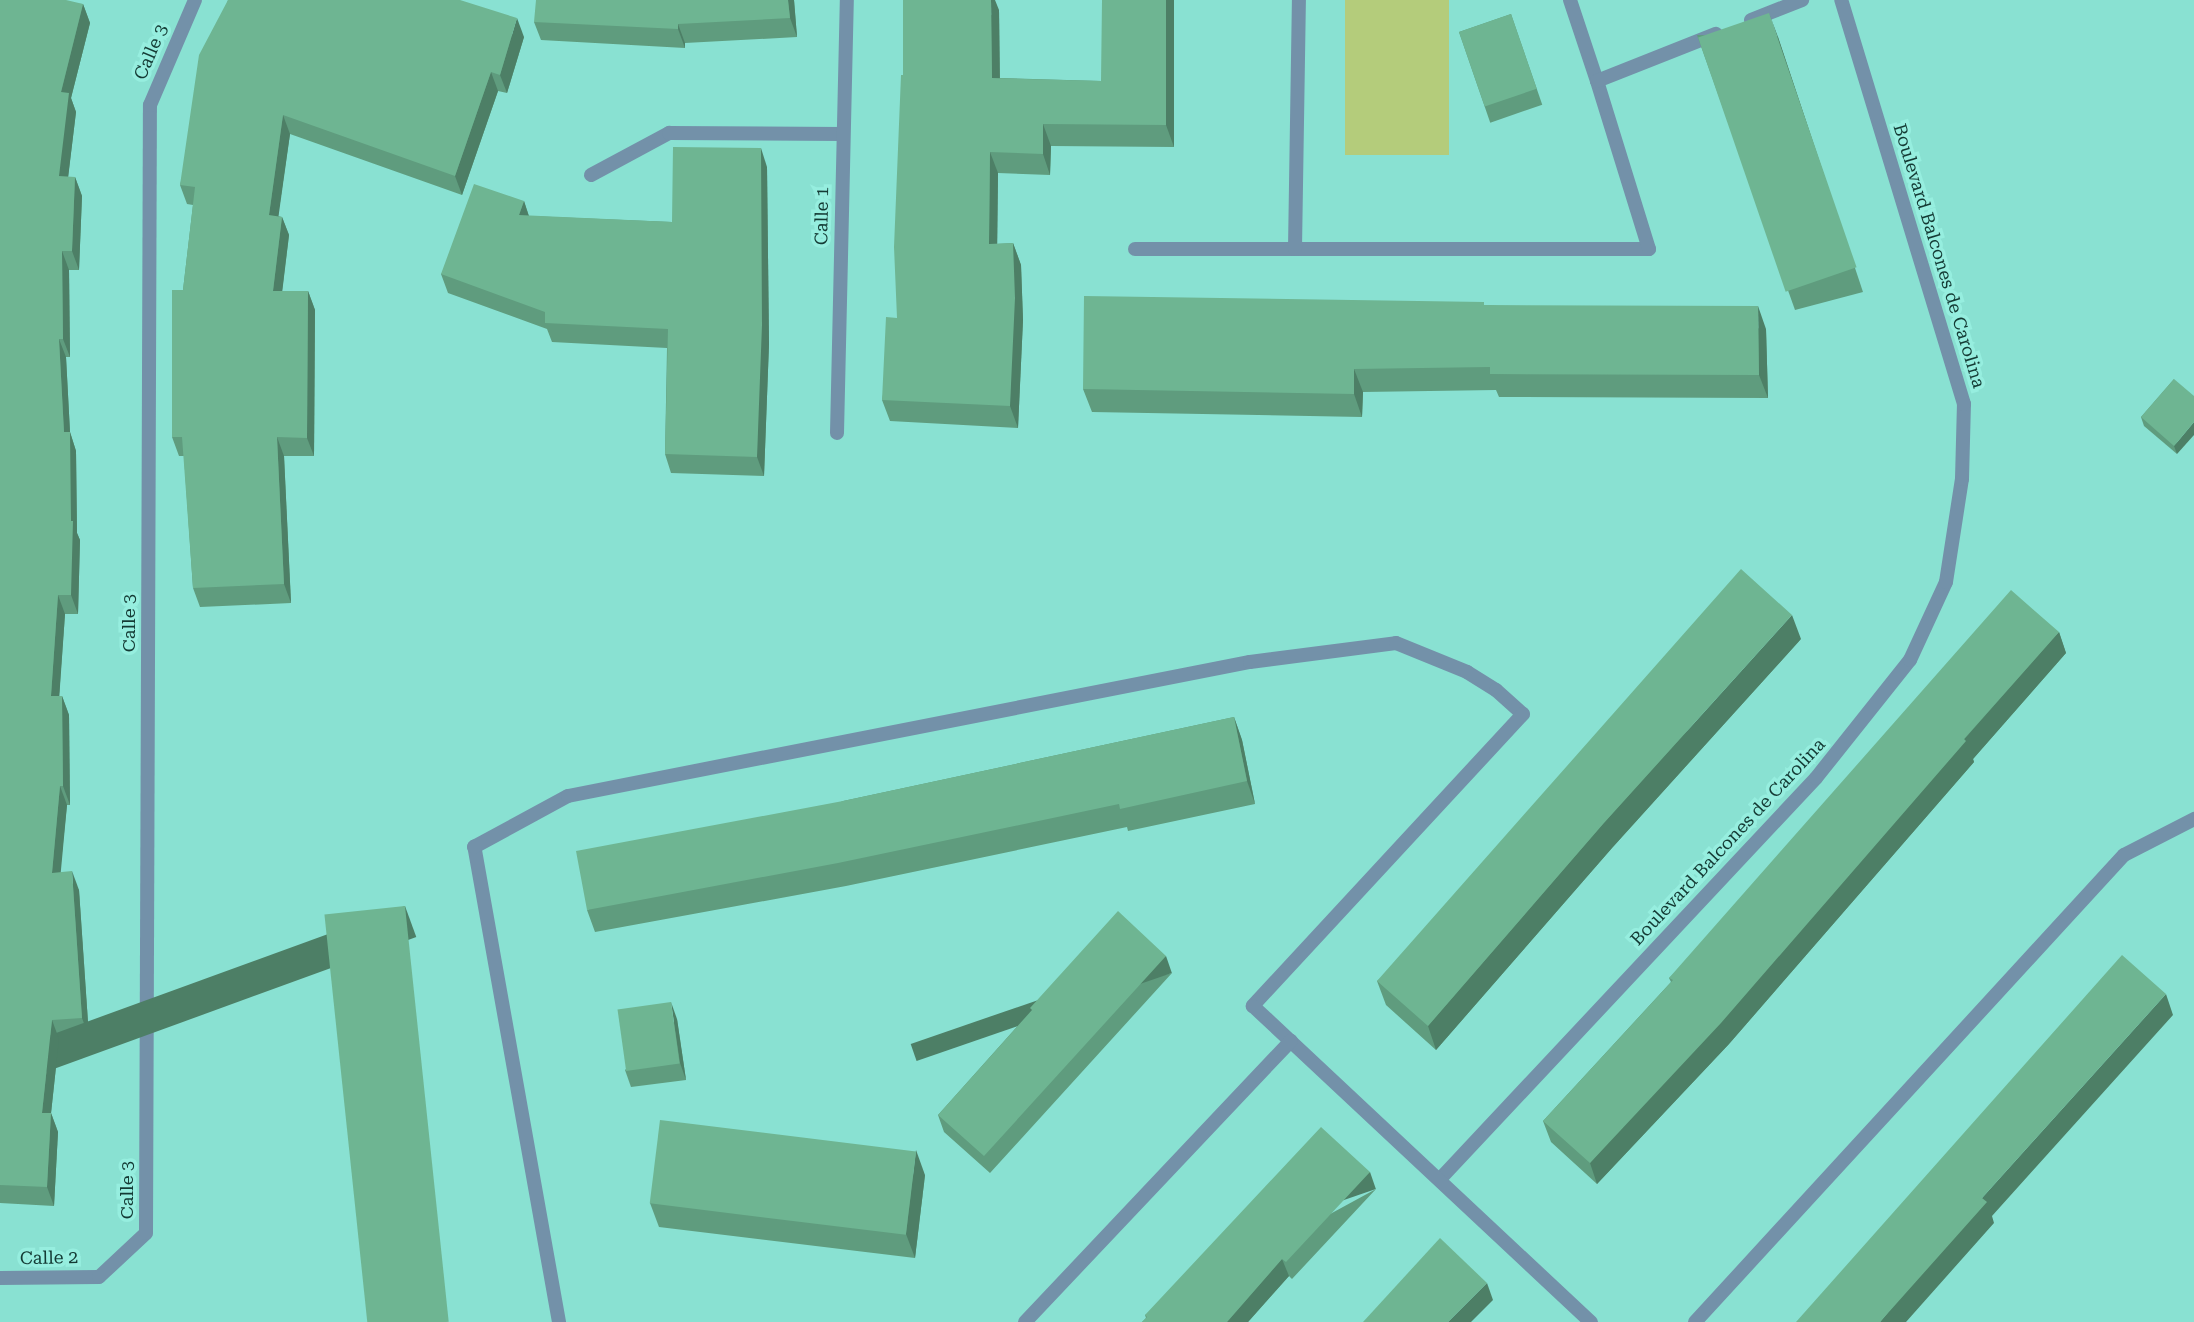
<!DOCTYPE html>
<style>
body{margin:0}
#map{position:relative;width:2194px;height:1322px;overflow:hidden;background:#89e1d2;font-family:"Roboto Serif",serif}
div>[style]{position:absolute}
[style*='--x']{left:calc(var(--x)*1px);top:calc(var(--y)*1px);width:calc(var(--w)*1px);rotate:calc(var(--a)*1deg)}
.green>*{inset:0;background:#b4cc7b;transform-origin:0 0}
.street>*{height:14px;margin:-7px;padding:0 7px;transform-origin:7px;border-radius:7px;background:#7391a9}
.wall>*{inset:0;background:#5f9c7e;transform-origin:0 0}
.shaded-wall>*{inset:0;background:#4d7f66;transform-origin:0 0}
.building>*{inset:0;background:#6eb592;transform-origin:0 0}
span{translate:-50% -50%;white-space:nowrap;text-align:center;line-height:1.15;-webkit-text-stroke:7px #96eedf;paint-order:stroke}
.street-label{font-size:18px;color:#143a34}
</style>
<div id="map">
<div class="green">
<i style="left:1345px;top:0;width:104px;height:155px"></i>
</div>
<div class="street">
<i style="--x:1570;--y:0;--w:85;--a:71.6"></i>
<i style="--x:1751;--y:20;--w:55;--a:-21.4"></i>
<i style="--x:591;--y:175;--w:89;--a:-28.3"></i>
<i style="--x:669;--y:133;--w:174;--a:0.3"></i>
<i style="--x:1135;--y:249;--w:514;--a:0"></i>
<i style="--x:1649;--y:249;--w:176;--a:-107.2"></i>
<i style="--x:1597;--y:81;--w:128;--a:-21.6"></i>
<i style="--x:1295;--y:249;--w:249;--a:-89.1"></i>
<i style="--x:837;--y:433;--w:433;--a:-88.7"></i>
<i style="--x:1441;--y:1178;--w:548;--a:-46.85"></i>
<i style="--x:1816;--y:778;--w:151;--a:-51.5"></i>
<i style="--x:1910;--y:660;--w:86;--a:-65.2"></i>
<i style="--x:1946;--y:582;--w:104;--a:-81.2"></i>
<i style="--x:1962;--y:479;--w:75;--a:-88.5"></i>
<i style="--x:1964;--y:404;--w:422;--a:-106.9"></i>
<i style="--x:0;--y:1278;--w:99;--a:-0.6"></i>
<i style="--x:99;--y:1277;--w:64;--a:-43.1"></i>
<i style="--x:146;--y:1233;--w:1128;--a:-89.8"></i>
<i style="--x:150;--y:105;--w:114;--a:-66.8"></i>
<i style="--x:559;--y:1322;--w:483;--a:-100.1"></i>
<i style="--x:474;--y:847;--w:107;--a:-28.5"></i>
<i style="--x:568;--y:796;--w:695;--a:-11.12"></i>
<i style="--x:1250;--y:662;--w:147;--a:-7.4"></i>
<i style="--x:1396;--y:643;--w:77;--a:22.2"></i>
<i style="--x:1467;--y:672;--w:34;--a:32"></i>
<i style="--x:1496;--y:690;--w:36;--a:42"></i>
<i style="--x:1523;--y:714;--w:398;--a:132.8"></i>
<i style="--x:1253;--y:1006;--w:463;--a:43.1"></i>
<i style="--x:1025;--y:1322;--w:387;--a:-46.6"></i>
<i style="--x:1695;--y:1322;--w:634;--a:-47.43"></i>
<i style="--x:2124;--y:855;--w:79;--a:-27.2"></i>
</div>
<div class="wall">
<i style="clip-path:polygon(0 0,83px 4px,90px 23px,71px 98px,76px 112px,68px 177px,75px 177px,82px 196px,79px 270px,69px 270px,70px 357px,66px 357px,70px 432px,76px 451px,77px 533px,80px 540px,78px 614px,65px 614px,59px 696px,62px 696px,69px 715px,70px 805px,67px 805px,60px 872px,79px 890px,89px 1037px,59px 1039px,51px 1113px,58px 1132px,54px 1206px,0 1203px)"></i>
<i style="clip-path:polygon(228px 0,524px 37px,507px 93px,498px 91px,462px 195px,290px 134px,278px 216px,282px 217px,289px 235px,282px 291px,308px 291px,315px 310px,314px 456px,284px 456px,291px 603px,200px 607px,193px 588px,184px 456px,179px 456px,172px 437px,183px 290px,193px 205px,187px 204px,180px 185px)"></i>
<i style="clip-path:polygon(794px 0,797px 37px,685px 43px,685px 48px,541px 40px,534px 22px)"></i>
<i style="clip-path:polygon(1174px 0,1174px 147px,1051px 146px,1050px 175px,998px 173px,997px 244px,1013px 243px,1021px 265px,1023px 320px,1018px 428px,890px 421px,882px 400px,897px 318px,903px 75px,999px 10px,1000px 78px,1101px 81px)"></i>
<i style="left:1511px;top:14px;width:96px;height:55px;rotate:71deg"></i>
<i style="clip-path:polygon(1697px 35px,1778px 37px,1863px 292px,1795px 310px)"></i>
<i style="clip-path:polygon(767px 167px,769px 344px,764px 476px,671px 473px,665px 454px,667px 348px,552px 342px,547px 329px,448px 293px,441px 274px,524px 201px,529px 216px,672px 222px)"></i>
<i style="clip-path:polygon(1486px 305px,1766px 329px,1768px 398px,1499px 397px,1496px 390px,1363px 392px,1362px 417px,1092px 412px,1083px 389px)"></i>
<i style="clip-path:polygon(2174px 379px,2177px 454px,2144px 426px,2141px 417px)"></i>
<i style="clip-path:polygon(2059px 632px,2066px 653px,1973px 759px,1974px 762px,1729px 1044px,1597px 1184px,1551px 1142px,1543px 1121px,1671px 982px,1669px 978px)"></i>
<i style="clip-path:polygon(1801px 639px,1612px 848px,1436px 1050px,1386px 1005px,1377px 981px)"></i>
<i style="clip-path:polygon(1234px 717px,1242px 740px,1255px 804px,1128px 831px,1127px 827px,846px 886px,595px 932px,587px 910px,843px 801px)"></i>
<i style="clip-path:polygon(1172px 973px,990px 1173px,944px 1132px,938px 1115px,1031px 1011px,1030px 1008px)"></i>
<i style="clip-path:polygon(677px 1019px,686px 1080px,631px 1087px,625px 1070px)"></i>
<i style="clip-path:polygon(925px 1175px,915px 1258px,659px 1227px,650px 1203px)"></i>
<i style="clip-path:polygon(1376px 1189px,1292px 1279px,1289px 1276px,1248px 1322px,1142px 1322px,1146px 1318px,1145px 1315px)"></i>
</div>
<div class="shaded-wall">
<i style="clip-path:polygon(788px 0,794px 0,797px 37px,790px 18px)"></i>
<i style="clip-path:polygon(991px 0,995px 0,999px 10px,1000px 99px,992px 78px)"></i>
<i style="clip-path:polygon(1166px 0,1174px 0,1174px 147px,1166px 125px)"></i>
<i style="clip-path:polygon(83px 4px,90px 23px,71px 98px,76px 112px,66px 195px,59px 176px,61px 92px)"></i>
<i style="clip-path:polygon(1769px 13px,1778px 37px,1863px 292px,1855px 268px)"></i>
<i style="clip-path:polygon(517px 18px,524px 37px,507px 93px,500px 75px)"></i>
<i style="clip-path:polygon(678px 24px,685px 43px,685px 48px,678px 29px)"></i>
<i style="clip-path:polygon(491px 72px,498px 91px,462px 195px,455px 176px)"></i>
<i style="clip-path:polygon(283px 115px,290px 134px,276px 234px,269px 215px)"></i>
<i style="clip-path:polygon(1043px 124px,1051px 146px,1050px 175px,1043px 154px)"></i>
<i style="clip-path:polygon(761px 148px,767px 167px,769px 344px,764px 476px,757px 457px)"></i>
<i style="clip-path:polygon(990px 152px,998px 173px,997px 265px,989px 244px)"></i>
<i style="clip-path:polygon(75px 177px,82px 196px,79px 270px,72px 251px)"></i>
<i style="clip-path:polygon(524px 201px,530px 220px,519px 215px)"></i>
<i style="clip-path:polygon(282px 217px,289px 235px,280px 310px,273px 291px)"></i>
<i style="clip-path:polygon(1013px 243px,1021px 265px,1023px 320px,1018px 428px,1010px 406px)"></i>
<i style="clip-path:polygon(62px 251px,69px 270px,70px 357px,63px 339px)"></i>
<i style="clip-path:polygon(308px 291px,315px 310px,314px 456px,307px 438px)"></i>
<i style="clip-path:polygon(1758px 306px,1766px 329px,1768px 398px,1759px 375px)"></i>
<i style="clip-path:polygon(59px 339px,66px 357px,70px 432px,76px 451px,77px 533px,80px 540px,78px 614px,71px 595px,71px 521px,64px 432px)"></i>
<i style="clip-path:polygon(1354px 369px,1363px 392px,1362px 417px,1354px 394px)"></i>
<i style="clip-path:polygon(2194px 422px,2194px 435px,2177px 454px,2174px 446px)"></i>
<i style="clip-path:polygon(277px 437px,284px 456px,291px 603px,284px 584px)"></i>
<i style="clip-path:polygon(58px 595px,65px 614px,58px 715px,51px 696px)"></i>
<i style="clip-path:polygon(1792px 615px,1801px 639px,1612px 848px,1436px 1050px,1428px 1026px,1603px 824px)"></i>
<i style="clip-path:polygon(2059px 632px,2066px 653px,1973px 759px,1974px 762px,1729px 1044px,1597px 1184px,1590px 1163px)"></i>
<i style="clip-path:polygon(62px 696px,69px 715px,70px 805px,63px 786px)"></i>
<i style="clip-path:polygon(1234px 717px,1242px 740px,1255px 804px,1247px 781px)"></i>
<i style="clip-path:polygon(60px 786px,67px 805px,59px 891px,52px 873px)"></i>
<i style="clip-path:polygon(72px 871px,79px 890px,89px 1037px,82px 1018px)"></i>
<i style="left:405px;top:906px;width:33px;height:418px;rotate:70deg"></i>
<i style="left:1166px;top:956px;width:18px;height:270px;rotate:71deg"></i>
<i style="clip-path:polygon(2166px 994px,2173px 1015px,1992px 1216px,1994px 1223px,1906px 1322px,1880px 1322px,1982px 1198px)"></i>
<i style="clip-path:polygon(671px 1002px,677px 1019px,686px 1080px,680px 1063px)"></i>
<i style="clip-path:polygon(52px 1020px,59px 1039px,49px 1132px,42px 1113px)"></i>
<i style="clip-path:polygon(51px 1113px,58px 1132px,54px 1206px,47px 1187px)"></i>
<i style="clip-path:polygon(916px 1150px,925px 1175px,915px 1258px,906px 1234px)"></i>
<i style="left:1370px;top:1172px;width:18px;height:123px;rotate:71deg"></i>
<i style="clip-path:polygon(1282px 1259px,1289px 1276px,1248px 1322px,1227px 1322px)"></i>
<i style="clip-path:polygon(1487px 1283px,1493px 1300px,1471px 1322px,1448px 1322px)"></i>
</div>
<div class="building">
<i style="clip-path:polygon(0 0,66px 0,83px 4px,61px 92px,69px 93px,59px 176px,75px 177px,72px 251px,62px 251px,63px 339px,59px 339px,64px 432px,70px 432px,71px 521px,73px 521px,71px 595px,58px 595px,51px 696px,62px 696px,63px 786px,60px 786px,52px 873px,72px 871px,82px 1018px,52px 1020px,42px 1113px,51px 1113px,47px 1187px,0 1185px)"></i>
<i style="clip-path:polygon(228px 0,460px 0,517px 18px,500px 75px,491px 72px,455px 176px,283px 115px,269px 215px,282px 217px,273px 291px,308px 291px,307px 438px,277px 437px,284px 584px,193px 588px,182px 437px,172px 437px,172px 290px,183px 290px,195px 187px,180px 185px,199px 55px)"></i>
<i style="clip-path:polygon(536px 0,788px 0,790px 18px,678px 24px,678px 29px,534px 22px)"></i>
<i style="clip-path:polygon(903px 0,991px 0,992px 78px,1101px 81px,1102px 0,1166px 0,1166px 125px,1043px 124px,1043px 154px,990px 152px,989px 244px,1013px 243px,1015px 298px,1010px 406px,882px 400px,886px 317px,897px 318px,894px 247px,901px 75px,903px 75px)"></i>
<i style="left:1769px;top:13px;width:269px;height:75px;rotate:71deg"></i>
<i style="left:1511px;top:14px;width:79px;height:55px;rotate:71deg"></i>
<i style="clip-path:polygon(673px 147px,761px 148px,762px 325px,757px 457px,665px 454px,668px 329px,545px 323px,545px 312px,441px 274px,474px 184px,524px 201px,519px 215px,672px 222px)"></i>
<i style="clip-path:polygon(1084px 296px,1484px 302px,1484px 305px,1758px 306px,1759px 375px,1490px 374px,1490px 367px,1354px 369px,1354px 394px,1083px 389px)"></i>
<i style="clip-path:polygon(2174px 379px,2194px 396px,2194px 422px,2174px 446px,2141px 417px)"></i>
<i style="clip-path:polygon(1741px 569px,1792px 615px,1603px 824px,1428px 1026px,1377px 981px)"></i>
<i style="clip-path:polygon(2011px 590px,2059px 632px,1964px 739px,1966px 741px,1721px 1023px,1590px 1163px,1543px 1121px,1673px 980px,1669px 978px)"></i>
<i style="clip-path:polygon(1234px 717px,1247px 781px,1120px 809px,1119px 804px,838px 863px,587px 910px,576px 851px,843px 801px)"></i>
<i style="left:405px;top:906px;width:418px;height:81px;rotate:84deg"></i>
<i style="clip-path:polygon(1118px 911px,1166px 956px,984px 1156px,938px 1115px,1032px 1010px,1030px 1008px)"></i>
<i style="clip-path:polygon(2122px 955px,2166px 994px,1982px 1198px,1987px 1202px,1880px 1322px,1796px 1322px)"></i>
<i style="left:671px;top:1002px;width:62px;height:54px;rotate:82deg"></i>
<i style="left:660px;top:1120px;width:258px;height:84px;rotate:7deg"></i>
<i style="clip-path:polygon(1321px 1127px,1370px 1172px,1286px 1262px,1282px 1259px,1227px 1322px,1142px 1322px,1147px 1317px,1145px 1315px)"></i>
<i style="clip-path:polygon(1440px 1238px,1487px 1283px,1448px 1322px,1363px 1322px)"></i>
</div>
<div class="street-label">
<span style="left:151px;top:52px;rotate:-67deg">Calle 3</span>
<span style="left:822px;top:216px;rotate:-89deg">Calle 1</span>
<span style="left:1939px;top:256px;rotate:73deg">Boulevard Balcones de Carolina</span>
<span style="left:129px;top:623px;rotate:-90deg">Calle 3</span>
<span style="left:1728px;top:842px;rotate:-47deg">Boulevard Balcones de Carolina</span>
<span style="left:127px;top:1190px;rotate:-90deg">Calle 3</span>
<span style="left:49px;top:1258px;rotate:-1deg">Calle 2</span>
</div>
</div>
